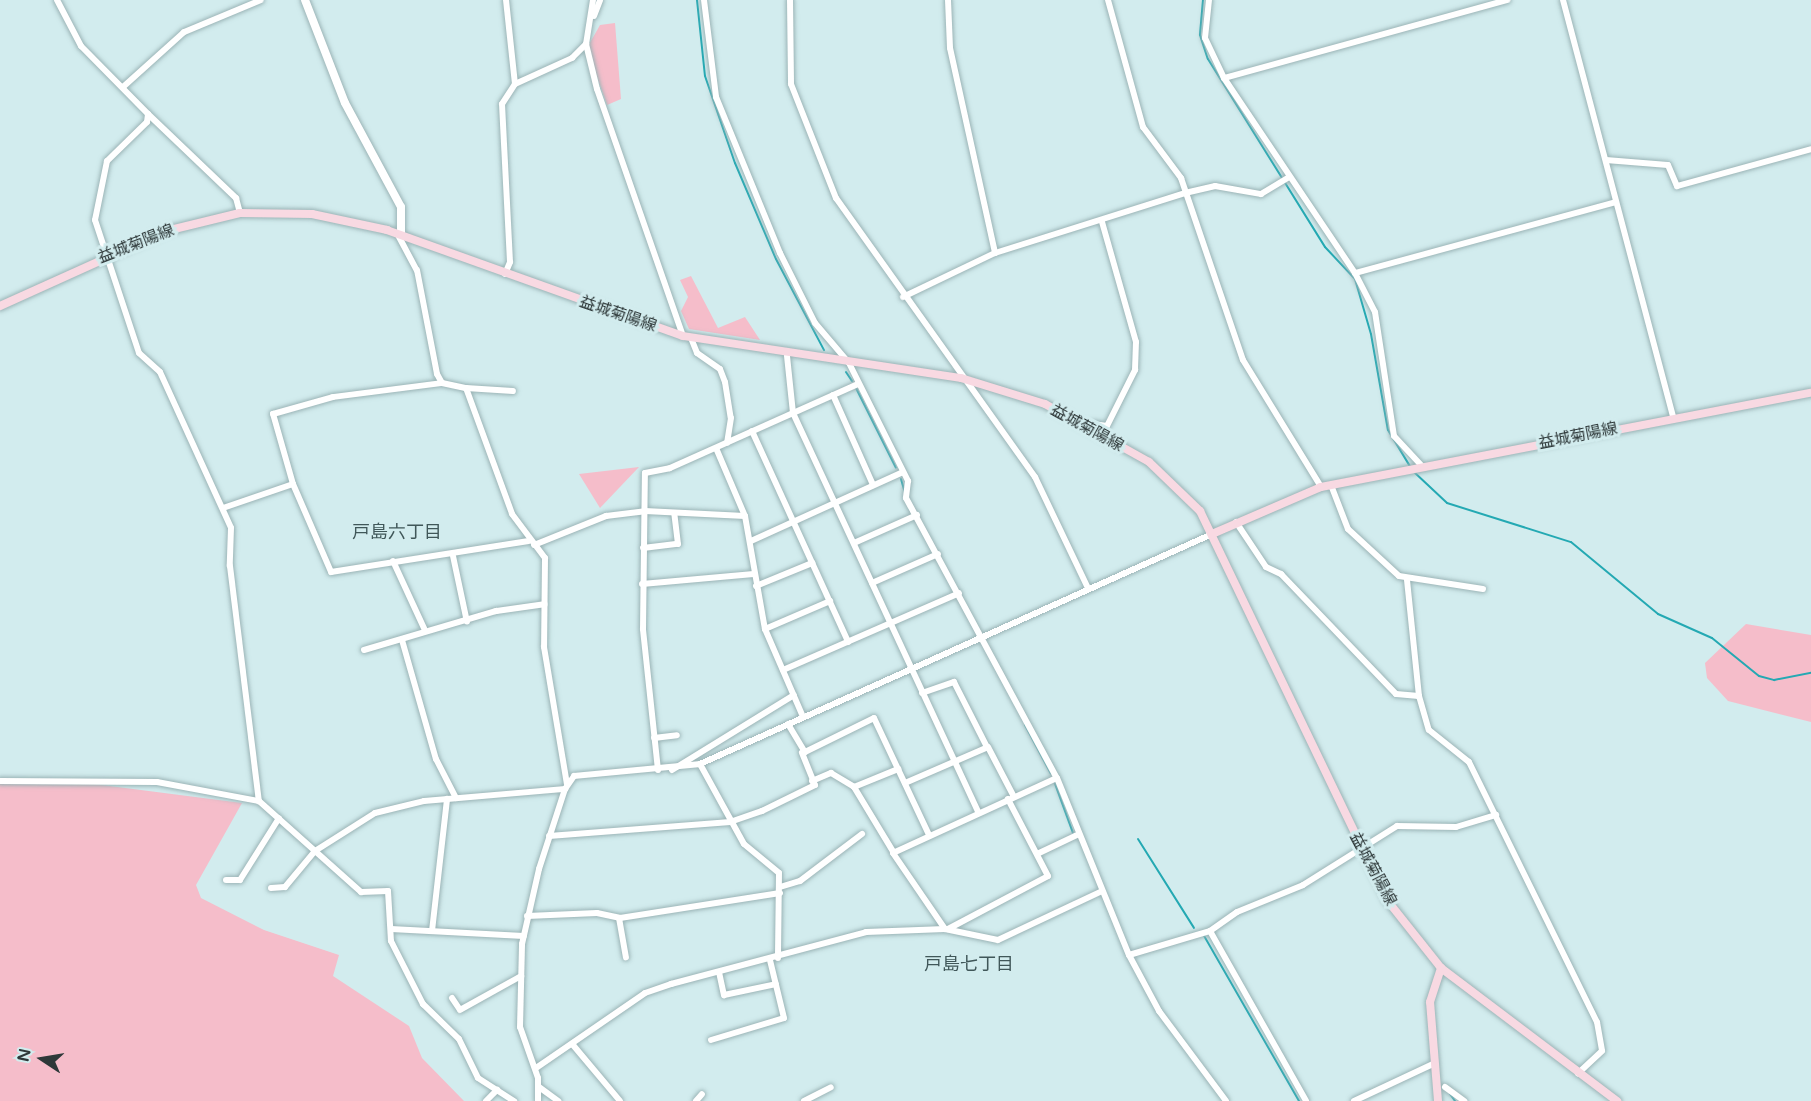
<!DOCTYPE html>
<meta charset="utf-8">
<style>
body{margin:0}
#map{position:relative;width:1811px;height:1101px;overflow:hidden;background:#d2ecee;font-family:"Varela Round","Noto Sans JP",sans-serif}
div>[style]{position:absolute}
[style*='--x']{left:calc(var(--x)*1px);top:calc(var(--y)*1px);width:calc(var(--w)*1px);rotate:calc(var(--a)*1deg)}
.green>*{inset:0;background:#f5bdca}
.stream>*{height:2px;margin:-1px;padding:0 1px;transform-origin:1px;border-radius:1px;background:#24a9b3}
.roads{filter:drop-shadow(0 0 2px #9bb4b6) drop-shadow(0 0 2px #9bb4b6)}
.minor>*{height:6px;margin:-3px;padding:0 3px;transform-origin:3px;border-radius:3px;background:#fff}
.tertiary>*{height:8px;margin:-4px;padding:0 4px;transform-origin:4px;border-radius:4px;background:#fff}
.secondary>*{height:8px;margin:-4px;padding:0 4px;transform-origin:4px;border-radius:4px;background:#f8d9e2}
span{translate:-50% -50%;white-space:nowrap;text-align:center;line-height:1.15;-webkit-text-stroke:6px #d2ecee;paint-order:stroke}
.street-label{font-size:16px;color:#2e3839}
.neighbourhood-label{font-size:18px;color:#405759}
.north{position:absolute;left:12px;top:1029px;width:60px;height:60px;-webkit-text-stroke:4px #d2ecee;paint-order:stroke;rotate:282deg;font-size:16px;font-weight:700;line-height:24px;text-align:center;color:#2e3839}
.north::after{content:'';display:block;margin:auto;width:21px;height:27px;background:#2e3839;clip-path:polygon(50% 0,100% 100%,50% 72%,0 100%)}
</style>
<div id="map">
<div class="green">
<i style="clip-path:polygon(615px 23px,621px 99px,607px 105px,587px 48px,600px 25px)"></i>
<i style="clip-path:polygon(691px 276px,718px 328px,745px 317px,760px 340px,689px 329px,681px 311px,688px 297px,680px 280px)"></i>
<i style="clip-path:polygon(639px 467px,600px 508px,579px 474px)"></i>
<i style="clip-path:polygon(1746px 624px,1811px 635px,1811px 722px,1728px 701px,1707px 678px,1705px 663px)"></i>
<i style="clip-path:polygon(63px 780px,242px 803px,196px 885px,201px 898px,264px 930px,339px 955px,333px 976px,409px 1026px,422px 1058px,464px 1101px,0 1101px,0 781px)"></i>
</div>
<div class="stream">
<i style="--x:697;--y:0;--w:76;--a:84"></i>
<i style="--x:705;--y:76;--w:92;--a:71"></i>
<i style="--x:735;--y:163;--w:104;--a:66.9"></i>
<i style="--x:776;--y:259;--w:103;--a:62.2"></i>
<i style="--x:1203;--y:0;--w:35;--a:95"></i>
<i style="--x:1200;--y:35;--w:25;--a:72"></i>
<i style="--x:1208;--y:59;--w:221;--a:58.1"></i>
<i style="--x:1325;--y:247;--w:44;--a:46.8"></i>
<i style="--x:1355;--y:279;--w:57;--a:73.8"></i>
<i style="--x:1371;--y:334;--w:97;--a:80"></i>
<i style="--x:1388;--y:430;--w:44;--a:58.8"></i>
<i style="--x:846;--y:372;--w:11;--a:56"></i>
<i style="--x:856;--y:388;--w:89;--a:63.4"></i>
<i style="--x:1414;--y:472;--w:45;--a:43.2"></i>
<i style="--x:1447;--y:503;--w:130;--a:17.5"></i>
<i style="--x:1571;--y:542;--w:113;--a:39.6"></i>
<i style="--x:1658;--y:614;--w:59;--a:24"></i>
<i style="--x:1712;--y:638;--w:60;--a:39"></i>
<i style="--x:1759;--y:676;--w:16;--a:15"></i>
<i style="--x:1774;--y:680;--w:38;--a:-11"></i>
<i style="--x:901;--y:479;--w:33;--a:74"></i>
<i style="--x:1025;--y:725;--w:55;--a:62"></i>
<i style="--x:1054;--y:781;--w:55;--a:69.9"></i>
<i style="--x:1138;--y:839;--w:105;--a:57.8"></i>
<i style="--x:1203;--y:934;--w:193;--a:60.1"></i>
<i style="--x:1450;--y:1094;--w:9;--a:54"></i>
</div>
<div class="roads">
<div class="minor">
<i style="--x:57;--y:0;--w:52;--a:62.4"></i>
<i style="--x:81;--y:46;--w:95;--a:45.4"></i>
<i style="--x:148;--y:114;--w:8;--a:97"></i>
<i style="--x:147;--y:122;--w:56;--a:135.7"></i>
<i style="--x:107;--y:161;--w:60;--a:101.5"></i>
<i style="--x:95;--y:220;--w:140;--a:71.7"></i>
<i style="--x:139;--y:353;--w:28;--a:42"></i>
<i style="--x:160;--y:372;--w:171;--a:65.5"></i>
<i style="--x:231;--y:528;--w:38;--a:92"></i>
<i style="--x:230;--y:566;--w:237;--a:83"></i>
<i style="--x:506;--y:0;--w:84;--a:83.9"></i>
<i style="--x:593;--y:0;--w:45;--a:99"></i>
<i style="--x:586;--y:44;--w:46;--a:76.3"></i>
<i style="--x:597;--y:89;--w:262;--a:70.8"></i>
<i style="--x:704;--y:0;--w:98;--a:82.9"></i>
<i style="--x:716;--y:97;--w:169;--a:67.7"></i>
<i style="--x:780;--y:253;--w:78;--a:63.4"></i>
<i style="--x:815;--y:323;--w:52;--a:49.6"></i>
<i style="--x:849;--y:363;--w:132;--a:63.4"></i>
<i style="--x:908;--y:481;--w:17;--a:97"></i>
<i style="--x:906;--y:498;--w:318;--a:61.7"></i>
<i style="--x:1057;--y:778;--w:191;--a:67.9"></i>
<i style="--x:1129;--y:955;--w:64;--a:61.8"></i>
<i style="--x:1159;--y:1011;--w:112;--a:53.3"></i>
<i style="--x:790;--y:0;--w:84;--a:89.3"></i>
<i style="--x:791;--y:84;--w:123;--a:68.5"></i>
<i style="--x:836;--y:198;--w:343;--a:54.5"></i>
<i style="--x:1035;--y:477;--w:121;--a:64.5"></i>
<i style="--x:948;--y:0;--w:48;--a:87.6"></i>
<i style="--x:950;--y:48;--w:210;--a:77.6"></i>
<i style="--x:1108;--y:0;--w:132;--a:74.6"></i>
<i style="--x:1143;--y:127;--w:64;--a:53.3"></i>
<i style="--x:1181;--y:178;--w:192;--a:71.2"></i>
<i style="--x:1243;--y:360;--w:149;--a:58.4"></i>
<i style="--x:1209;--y:0;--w:38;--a:96"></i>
<i style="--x:1205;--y:38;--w:44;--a:64.6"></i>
<i style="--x:1224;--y:78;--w:235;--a:56.1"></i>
<i style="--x:1355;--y:273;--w:44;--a:62.9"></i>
<i style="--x:1375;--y:312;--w:125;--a:81.3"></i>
<i style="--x:1394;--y:436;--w:41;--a:47"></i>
<i style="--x:1563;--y:0;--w:431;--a:75.2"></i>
<i style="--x:594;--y:16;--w:17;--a:-69"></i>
<i style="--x:1224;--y:78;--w:294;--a:-15.4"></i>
<i style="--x:123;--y:87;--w:82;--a:-42"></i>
<i style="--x:184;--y:32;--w:83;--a:-22.6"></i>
<i style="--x:148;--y:114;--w:122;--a:43.7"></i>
<i style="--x:236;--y:198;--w:16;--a:75"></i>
<i style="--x:1606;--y:160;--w:62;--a:4.6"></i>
<i style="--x:1668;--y:165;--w:23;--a:67"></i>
<i style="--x:1677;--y:186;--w:139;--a:-15.4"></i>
<i style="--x:398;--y:235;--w:40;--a:62"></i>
<i style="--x:417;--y:270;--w:106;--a:79.1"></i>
<i style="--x:437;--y:374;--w:10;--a:61"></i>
<i style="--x:442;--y:383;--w:25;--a:12"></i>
<i style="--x:466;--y:388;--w:134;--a:69.9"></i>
<i style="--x:512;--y:514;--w:55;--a:53.1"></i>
<i style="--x:545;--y:558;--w:89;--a:90.6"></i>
<i style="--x:544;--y:647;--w:139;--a:80.5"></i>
<i style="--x:1355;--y:273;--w:270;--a:-15.2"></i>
<i style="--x:505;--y:274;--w:13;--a:-67"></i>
<i style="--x:510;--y:262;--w:158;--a:-92.9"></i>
<i style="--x:502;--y:104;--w:24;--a:-57"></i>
<i style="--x:515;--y:84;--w:63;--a:-24.5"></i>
<i style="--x:572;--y:58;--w:20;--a:-45"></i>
<i style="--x:903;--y:297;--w:102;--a:-25.6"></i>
<i style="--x:995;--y:253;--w:199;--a:-17.5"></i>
<i style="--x:1185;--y:193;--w:31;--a:-13"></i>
<i style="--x:1215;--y:186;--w:47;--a:9.9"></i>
<i style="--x:1261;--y:194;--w:31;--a:-31"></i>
<i style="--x:691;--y:338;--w:16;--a:68"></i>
<i style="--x:697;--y:353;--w:28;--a:35"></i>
<i style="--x:720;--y:369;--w:14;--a:69"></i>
<i style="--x:725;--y:382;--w:36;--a:81"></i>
<i style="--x:731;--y:418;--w:25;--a:99"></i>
<i style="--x:787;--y:356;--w:57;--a:84"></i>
<i style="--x:793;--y:413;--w:441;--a:65.1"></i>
<i style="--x:466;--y:388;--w:47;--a:3.7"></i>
<i style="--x:833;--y:395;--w:98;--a:66"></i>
<i style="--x:1090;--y:429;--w:6;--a:-59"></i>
<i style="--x:1093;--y:424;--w:14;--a:8"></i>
<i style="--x:1107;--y:426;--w:63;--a:-63.4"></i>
<i style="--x:1135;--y:370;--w:28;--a:-88"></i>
<i style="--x:1136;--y:342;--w:125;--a:-105.8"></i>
<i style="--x:752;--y:431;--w:232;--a:65.5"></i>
<i style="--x:716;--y:448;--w:74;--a:66.9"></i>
<i style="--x:745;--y:516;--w:115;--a:80"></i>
<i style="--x:765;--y:629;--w:96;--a:66.6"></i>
<i style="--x:293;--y:484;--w:73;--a:-105.9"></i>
<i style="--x:273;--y:414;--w:62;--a:-15.8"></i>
<i style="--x:333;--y:397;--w:110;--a:-7.3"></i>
<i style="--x:1331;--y:485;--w:47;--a:68.9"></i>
<i style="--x:1348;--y:529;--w:69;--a:42.7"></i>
<i style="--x:1399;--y:576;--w:85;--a:8.8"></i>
<i style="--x:223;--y:508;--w:74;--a:-18.9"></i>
<i style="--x:293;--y:484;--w:96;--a:66.6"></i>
<i style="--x:331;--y:572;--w:200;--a:-8.9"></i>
<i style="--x:1236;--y:522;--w:54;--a:56.3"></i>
<i style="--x:1266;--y:567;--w:17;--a:25"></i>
<i style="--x:1281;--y:574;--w:166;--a:46.2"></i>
<i style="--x:1396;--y:694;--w:23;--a:5"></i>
<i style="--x:1419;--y:696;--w:35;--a:74"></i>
<i style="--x:1429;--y:730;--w:51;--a:38.7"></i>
<i style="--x:1469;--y:762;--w:290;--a:63.8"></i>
<i style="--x:1597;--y:1022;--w:29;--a:80"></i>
<i style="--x:1602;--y:1051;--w:33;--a:137"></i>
<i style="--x:751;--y:541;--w:167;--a:-24.4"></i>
<i style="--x:854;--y:543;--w:69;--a:-24"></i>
<i style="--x:534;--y:545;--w:78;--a:-21.9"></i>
<i style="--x:606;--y:516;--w:39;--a:-7"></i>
<i style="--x:645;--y:511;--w:100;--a:2.9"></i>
<i style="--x:643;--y:548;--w:35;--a:-7"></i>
<i style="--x:678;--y:544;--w:31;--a:-97"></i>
<i style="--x:453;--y:556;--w:67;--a:78"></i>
<i style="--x:393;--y:561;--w:74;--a:65.2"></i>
<i style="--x:1407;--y:580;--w:117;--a:84.1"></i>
<i style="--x:872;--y:583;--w:72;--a:-23.7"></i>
<i style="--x:642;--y:584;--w:112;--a:-5.1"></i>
<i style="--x:756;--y:586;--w:61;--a:-22.3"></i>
<i style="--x:765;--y:629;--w:71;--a:-23.3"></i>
<i style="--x:402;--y:640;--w:124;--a:74.1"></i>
<i style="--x:436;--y:759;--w:44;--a:62.9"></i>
<i style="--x:364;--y:650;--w:138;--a:-16.5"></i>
<i style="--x:496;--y:611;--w:49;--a:-8.1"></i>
<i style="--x:783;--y:670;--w:192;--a:-23.6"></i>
<i style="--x:922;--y:693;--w:34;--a:-19"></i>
<i style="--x:954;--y:682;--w:73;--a:63.1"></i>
<i style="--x:788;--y:724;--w:33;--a:59"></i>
<i style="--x:805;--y:752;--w:77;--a:-26.2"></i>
<i style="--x:874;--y:718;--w:129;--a:64.8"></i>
<i style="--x:654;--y:738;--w:23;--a:-7"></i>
<i style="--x:700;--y:764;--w:91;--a:61.2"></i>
<i style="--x:744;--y:844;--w:45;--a:39.6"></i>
<i style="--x:779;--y:873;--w:85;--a:90.7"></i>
<i style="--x:658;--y:770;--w:142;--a:-96.1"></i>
<i style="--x:643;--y:629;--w:156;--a:-89.3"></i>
<i style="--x:645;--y:473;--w:25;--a:-11"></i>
<i style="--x:670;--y:468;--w:206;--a:-24.1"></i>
<i style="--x:672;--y:770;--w:143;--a:-31.6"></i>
<i style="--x:0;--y:781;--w:157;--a:0.4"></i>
<i style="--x:157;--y:782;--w:104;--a:10.6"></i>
<i style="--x:259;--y:801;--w:137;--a:41.7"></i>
<i style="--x:361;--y:892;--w:27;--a:-2"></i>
<i style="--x:388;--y:891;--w:50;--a:86.6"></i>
<i style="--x:391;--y:941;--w:71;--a:63.1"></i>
<i style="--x:423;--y:1004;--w:50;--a:44.2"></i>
<i style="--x:459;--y:1039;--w:43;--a:64"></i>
<i style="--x:478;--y:1078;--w:43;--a:32.6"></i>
<i style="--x:812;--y:781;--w:21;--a:-23"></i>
<i style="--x:831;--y:773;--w:27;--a:31"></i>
<i style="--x:854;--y:787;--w:77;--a:58.8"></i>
<i style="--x:905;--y:783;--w:90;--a:-23.4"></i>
<i style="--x:988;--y:747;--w:56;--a:62.5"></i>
<i style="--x:854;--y:787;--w:48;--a:-22.2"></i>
<i style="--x:549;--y:836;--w:182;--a:-4.4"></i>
<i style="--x:730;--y:822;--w:34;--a:-19"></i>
<i style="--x:762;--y:811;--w:59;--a:-26.1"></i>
<i style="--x:815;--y:785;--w:35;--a:-112"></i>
<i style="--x:1037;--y:854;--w:44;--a:-25.4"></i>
<i style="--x:226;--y:880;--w:14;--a:0"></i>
<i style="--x:240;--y:880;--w:73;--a:-57.8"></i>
<i style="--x:780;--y:887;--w:21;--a:-17"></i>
<i style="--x:800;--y:881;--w:78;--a:-37.2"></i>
<i style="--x:271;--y:888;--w:14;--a:-4"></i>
<i style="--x:285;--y:887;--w:47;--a:-50.2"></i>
<i style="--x:315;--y:851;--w:71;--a:-32.3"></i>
<i style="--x:375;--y:813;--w:50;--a:-13.8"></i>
<i style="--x:424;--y:801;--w:142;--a:-4.9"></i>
<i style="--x:527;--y:916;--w:70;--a:-2.5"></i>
<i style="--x:597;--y:913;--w:24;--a:12"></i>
<i style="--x:620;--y:918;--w:162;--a:-8.9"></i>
<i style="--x:619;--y:918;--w:40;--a:80"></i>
<i style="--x:391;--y:929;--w:133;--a:3"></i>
<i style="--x:945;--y:929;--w:92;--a:-124.4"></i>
<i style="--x:893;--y:853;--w:180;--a:-24.6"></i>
<i style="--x:948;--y:929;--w:113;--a:-27.9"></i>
<i style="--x:1048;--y:876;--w:87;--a:-117.5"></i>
<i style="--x:432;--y:931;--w:133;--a:-83.5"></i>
<i style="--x:1210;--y:931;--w:195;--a:60.5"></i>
<i style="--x:1129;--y:955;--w:84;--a:-16.5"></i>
<i style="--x:1210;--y:931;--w:33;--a:-35"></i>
<i style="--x:1237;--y:912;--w:71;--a:-22.2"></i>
<i style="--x:1303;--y:885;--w:111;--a:-32.1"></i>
<i style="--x:1397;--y:826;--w:59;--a:1"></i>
<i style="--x:1456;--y:827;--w:42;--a:-16.7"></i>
<i style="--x:719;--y:972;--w:24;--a:78"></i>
<i style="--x:724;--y:995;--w:53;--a:-11.9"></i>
<i style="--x:452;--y:998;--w:14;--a:56"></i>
<i style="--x:460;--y:1010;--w:70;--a:-29.1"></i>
<i style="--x:711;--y:1040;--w:76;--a:-16.8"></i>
<i style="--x:784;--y:1018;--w:60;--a:-103.6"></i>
<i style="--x:573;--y:1045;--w:73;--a:50"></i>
<i style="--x:536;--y:1068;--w:132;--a:-34.5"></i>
<i style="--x:645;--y:993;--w:28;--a:-19"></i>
<i style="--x:671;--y:984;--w:202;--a:-14.9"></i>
<i style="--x:866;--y:932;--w:79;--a:-2.2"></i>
<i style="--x:945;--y:929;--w:54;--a:11.7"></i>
<i style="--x:998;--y:940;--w:113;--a:-25.2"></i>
<i style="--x:539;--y:1087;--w:24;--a:36"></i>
<i style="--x:1445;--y:1087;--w:24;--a:36"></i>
<i style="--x:486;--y:1101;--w:16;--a:-45"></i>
<i style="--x:538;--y:1101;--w:23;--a:-90"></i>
<i style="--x:538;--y:1078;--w:54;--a:-109.4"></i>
<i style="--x:520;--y:1027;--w:83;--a:-88.6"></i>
<i style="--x:522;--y:944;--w:77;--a:-77.2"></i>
<i style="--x:539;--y:869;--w:84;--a:-72"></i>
<i style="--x:565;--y:789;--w:16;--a:-55"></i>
<i style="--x:574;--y:776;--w:127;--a:-5.4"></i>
<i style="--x:700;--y:764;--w:561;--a:-24.19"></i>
<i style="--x:696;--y:1101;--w:9;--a:-49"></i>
<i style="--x:804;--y:1101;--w:30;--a:-27"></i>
<i style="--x:1354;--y:1101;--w:89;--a:-25.1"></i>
</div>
<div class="tertiary">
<i style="--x:305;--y:0;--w:110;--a:68.8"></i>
<i style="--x:345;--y:103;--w:118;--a:61.7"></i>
<i style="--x:401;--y:207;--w:29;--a:90"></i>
</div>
<div class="secondary">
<i style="--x:0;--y:306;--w:182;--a:-24.3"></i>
<i style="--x:166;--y:231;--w:76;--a:-13.7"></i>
<i style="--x:240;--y:213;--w:72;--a:0.8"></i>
<i style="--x:312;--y:214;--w:77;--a:12"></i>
<i style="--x:387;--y:230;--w:314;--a:19.7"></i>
<i style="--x:683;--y:336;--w:281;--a:8.6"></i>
<i style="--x:961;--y:378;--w:88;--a:17.2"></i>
<i style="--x:1045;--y:404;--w:119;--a:29.1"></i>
<i style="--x:1149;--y:462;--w:71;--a:43.9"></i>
<i style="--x:1200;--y:511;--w:432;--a:64.3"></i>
<i style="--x:1387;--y:900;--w:87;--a:51.5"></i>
<i style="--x:1441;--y:968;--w:221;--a:37.1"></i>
<i style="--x:1212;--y:534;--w:119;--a:-23.3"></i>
<i style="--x:1321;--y:487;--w:499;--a:-10.9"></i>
<i style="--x:1438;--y:1101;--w:99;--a:-94.6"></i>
<i style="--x:1430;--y:1002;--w:36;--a:-72"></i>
</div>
</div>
<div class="street-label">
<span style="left:136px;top:244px;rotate:-21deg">益城菊陽線</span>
<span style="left:618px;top:314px;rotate:19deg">益城菊陽線</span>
<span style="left:1087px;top:428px;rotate:29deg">益城菊陽線</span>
<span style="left:1578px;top:436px;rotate:-11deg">益城菊陽線</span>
<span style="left:1373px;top:869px;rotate:62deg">益城菊陽線</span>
</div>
<div class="neighbourhood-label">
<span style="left:397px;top:532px">戸島六丁目</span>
<span style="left:969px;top:964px">戸島七丁目</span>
</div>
<div class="north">N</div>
</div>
